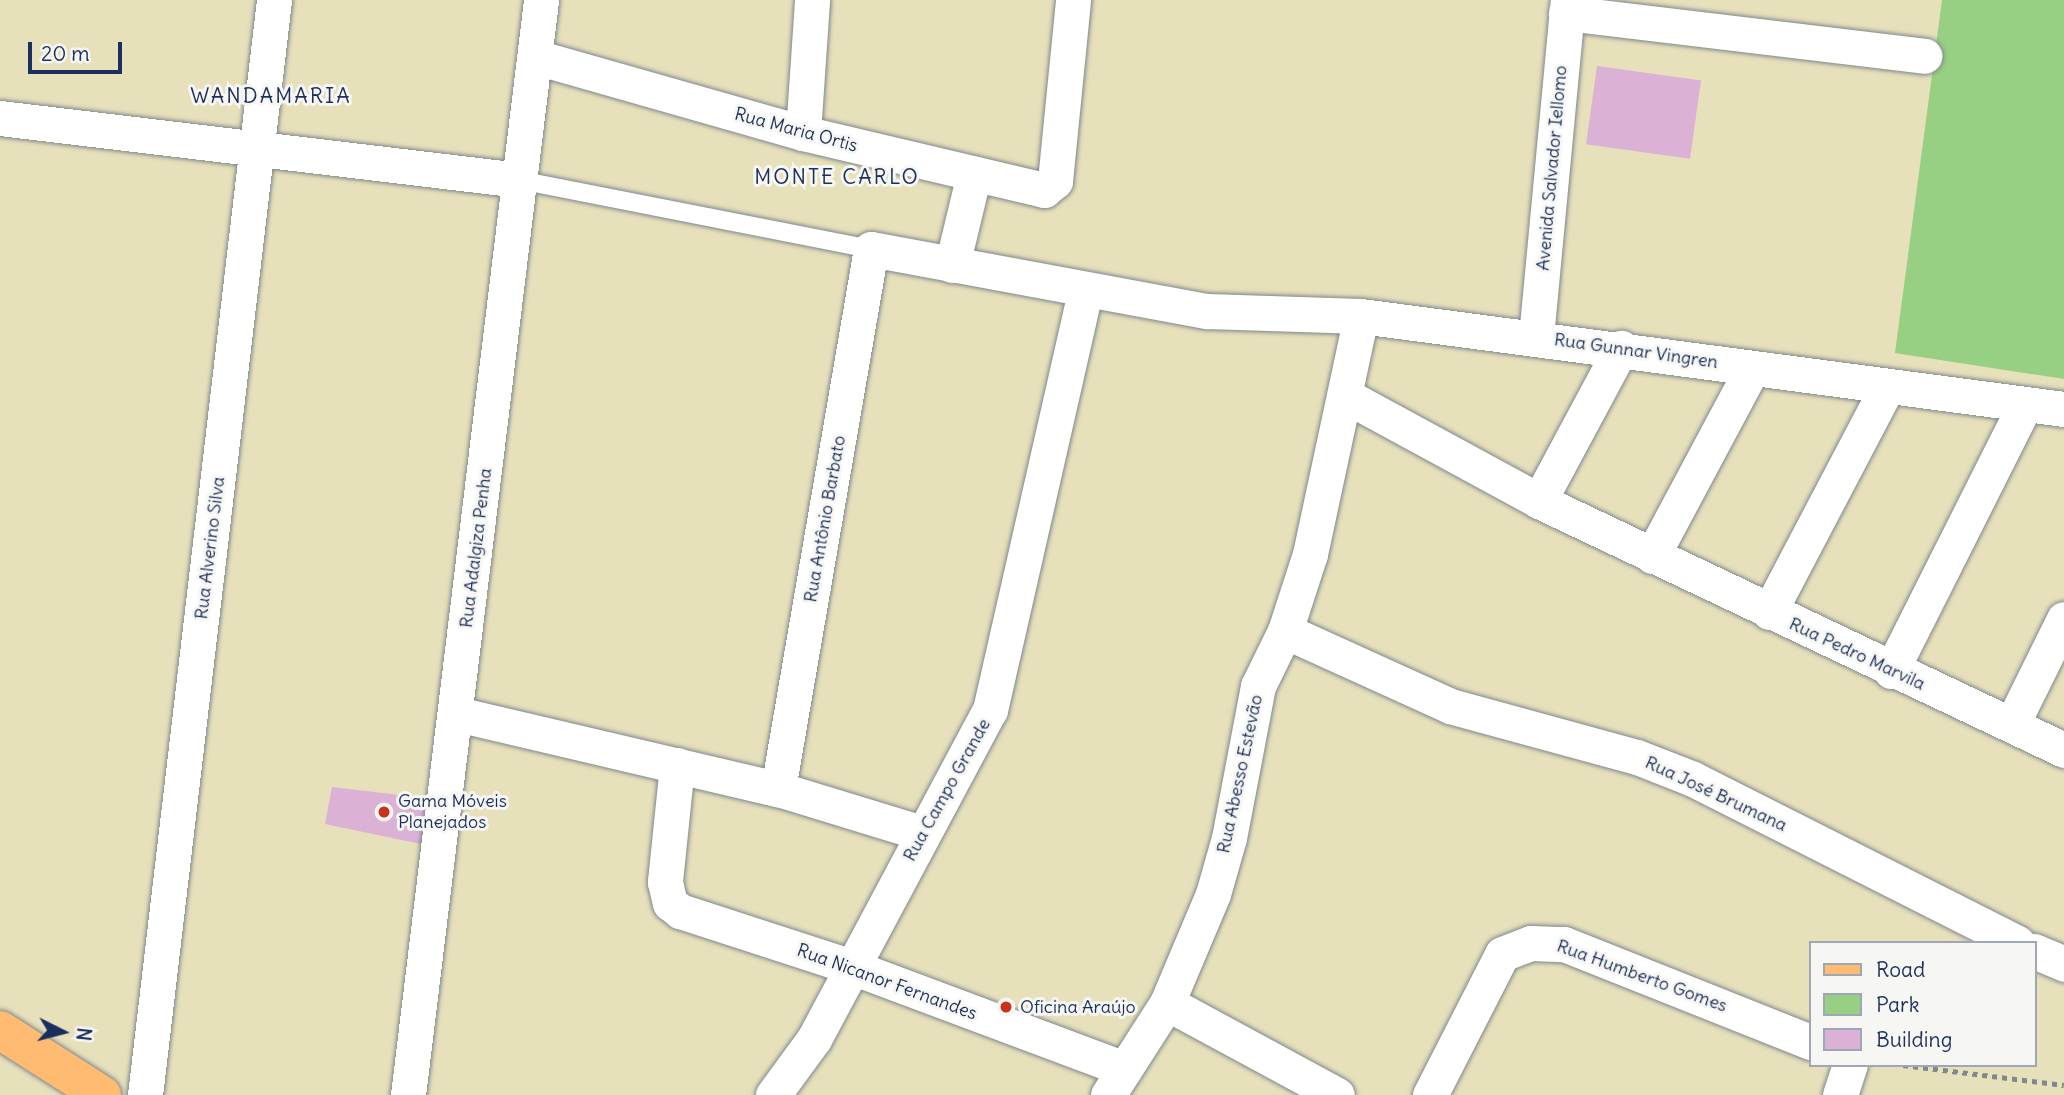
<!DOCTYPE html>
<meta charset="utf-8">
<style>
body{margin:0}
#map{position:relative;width:2064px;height:1095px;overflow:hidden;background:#e6e0bb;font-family:Delius,sans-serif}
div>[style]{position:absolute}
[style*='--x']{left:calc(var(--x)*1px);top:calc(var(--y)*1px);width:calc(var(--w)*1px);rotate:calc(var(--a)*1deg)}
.green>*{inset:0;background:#97d082}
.building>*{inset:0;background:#dbb1d5;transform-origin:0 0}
.path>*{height:4.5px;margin-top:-2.25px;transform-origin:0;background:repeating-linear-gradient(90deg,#80888c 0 5px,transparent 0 10px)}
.roads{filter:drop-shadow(0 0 2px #80888c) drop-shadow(0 0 2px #80888c)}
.service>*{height:18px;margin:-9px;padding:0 9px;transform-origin:9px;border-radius:9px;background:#fff}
.minor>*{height:35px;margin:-17.5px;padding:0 17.5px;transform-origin:17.5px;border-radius:17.5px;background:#fff}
.primary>*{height:38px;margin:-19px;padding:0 19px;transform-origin:19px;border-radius:19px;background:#ffbb71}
.dots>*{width:19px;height:19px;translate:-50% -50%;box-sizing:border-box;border:4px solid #f6f6f2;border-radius:50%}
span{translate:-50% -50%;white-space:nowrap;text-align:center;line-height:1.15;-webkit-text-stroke:6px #f6f6f2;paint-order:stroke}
.street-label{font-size:18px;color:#1b2f5e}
.poi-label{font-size:18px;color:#1b2f5e}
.left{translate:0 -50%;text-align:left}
.quarter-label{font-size:21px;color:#1b2f5e;letter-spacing:2px}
.legend{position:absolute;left:1809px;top:941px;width:228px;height:126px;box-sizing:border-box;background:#f6f6f2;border:2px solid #9ea6b7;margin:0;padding:9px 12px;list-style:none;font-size:21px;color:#1b2f5e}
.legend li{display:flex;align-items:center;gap:14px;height:35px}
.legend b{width:35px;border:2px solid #9ea6b7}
.north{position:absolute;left:28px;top:997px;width:70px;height:70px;-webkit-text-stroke:5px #f6f6f2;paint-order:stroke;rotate:96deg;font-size:19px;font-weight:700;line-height:28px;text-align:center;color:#1b2f5e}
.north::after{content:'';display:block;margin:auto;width:24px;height:32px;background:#1b2f5e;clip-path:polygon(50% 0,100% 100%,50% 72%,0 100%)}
.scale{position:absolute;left:28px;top:42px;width:94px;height:32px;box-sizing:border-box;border:4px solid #1b2f5e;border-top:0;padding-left:9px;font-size:21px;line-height:24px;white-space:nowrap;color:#1b2f5e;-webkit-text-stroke:5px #f6f6f2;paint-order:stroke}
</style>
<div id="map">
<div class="green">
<i style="clip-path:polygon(1942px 0,2064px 0,2064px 379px,1895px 353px)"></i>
</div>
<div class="building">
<i style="left:1597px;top:66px;width:105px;height:79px;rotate:8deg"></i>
<i style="clip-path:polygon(332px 787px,442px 800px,440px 848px,325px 824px)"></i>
</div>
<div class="path">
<i style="--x:1903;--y:1065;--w:162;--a:7.1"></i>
</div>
<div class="roads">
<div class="service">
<i style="--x:519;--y:180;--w:359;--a:11.1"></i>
</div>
<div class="minor">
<i style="--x:1566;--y:13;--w:361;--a:6.8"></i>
<i style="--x:536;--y:57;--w:278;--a:15.9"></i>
<i style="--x:803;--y:133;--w:248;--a:13.3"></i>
<i style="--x:1044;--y:190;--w:14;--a:-39"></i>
<i style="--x:1055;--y:181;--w:182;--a:-84.3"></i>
<i style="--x:0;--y:118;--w:523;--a:6.81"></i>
<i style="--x:803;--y:133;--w:133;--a:-86.1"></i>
<i style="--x:952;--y:265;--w:94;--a:-76.4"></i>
<i style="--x:1536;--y:337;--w:339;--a:-84.6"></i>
<i style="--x:1346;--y:396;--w:220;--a:28.5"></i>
<i style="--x:1539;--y:501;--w:581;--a:25.37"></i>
<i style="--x:1539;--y:501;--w:174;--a:-61.8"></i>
<i style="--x:1652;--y:556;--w:212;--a:-61.9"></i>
<i style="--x:1769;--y:612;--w:252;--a:-62.3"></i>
<i style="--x:1285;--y:631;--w:181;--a:24.4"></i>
<i style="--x:1450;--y:706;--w:194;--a:15.3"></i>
<i style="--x:1637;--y:757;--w:60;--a:21.4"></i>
<i style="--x:1693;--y:779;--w:363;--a:26.8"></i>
<i style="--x:1891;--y:671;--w:299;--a:-63.3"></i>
<i style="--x:457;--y:714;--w:330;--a:13.2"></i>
<i style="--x:778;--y:789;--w:151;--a:17"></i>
<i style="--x:2012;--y:724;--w:117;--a:-63.7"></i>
<i style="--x:677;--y:765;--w:118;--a:95.9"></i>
<i style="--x:665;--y:882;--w:22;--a:77"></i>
<i style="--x:670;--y:903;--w:13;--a:39"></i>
<i style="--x:680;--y:911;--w:181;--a:18"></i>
<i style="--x:852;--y:967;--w:291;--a:20.5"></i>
<i style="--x:778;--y:789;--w:548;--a:-80.23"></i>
<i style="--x:871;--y:249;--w:342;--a:10.5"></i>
<i style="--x:1207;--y:311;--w:154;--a:1.9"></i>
<i style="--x:1361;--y:316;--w:709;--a:7.54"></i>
<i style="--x:2034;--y:951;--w:33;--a:23"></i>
<i style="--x:1167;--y:1003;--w:193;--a:28.4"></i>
<i style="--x:145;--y:1095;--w:1103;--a:-83.28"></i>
<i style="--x:408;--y:1095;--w:1103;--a:-83.07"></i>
<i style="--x:773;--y:1095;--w:69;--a:-53.8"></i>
<i style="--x:814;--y:1039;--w:373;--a:-61.9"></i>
<i style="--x:990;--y:710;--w:430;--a:-77.2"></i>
<i style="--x:1108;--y:1095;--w:109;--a:-57.3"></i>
<i style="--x:1167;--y:1003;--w:118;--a:-67.1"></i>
<i style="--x:1213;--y:894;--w:58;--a:-74.1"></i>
<i style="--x:1229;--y:838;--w:155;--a:-79.2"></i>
<i style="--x:1258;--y:686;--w:61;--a:-63.9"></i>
<i style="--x:1285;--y:631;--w:81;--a:-72"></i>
<i style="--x:1310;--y:554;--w:243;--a:-77.9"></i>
<i style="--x:1430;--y:1095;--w:158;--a:-62.9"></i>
<i style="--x:1502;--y:954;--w:31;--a:-21"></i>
<i style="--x:1531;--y:943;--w:33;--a:2"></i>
<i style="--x:1564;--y:944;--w:265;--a:21.7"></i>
<i style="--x:1840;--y:1095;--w:32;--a:-72"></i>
</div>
<div class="primary">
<i style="--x:0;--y:1030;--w:121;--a:32.5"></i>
</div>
</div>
<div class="dots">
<i style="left:384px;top:812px;background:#c8321e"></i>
<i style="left:1006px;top:1007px;background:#c8321e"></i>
</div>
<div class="street-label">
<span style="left:796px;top:130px;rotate:15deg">Rua Maria Ortis</span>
<span style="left:1552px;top:168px;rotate:-85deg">Avenida Salvador Iellomo</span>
<span style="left:1636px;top:351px;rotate:8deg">Rua Gunnar Vingren</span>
<span style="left:825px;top:519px;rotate:-80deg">Rua Antônio Barbato</span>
<span style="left:210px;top:548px;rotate:-83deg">Rua Alverino Silva</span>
<span style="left:476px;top:548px;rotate:-83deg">Rua Adalgiza Penha</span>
<span style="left:1857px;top:654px;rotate:25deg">Rua Pedro Marvila</span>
<span style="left:1240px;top:774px;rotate:-78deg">Rua Abesso Estevão</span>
<span style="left:947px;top:790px;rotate:-61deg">Rua Campo Grande</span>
<span style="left:1716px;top:794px;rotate:25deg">Rua José Brumana</span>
<span style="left:1642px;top:976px;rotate:20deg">Rua Humberto Gomes</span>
<span style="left:887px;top:982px;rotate:20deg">Rua Nicanor Fernandes</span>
</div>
<div class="poi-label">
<span class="left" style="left:398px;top:812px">Gama Móveis<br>Planejados</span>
<span class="left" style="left:1020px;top:1007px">Oficina Araújo</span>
</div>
<div class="quarter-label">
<span style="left:271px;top:96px">WANDAMARIA</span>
<span style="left:837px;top:177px">MONTE CARLO</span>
</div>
<ul class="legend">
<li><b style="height:9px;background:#ffbb71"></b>Road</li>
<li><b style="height:19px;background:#97d082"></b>Park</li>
<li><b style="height:19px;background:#dbb1d5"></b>Building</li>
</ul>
<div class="north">N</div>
<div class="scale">20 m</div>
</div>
